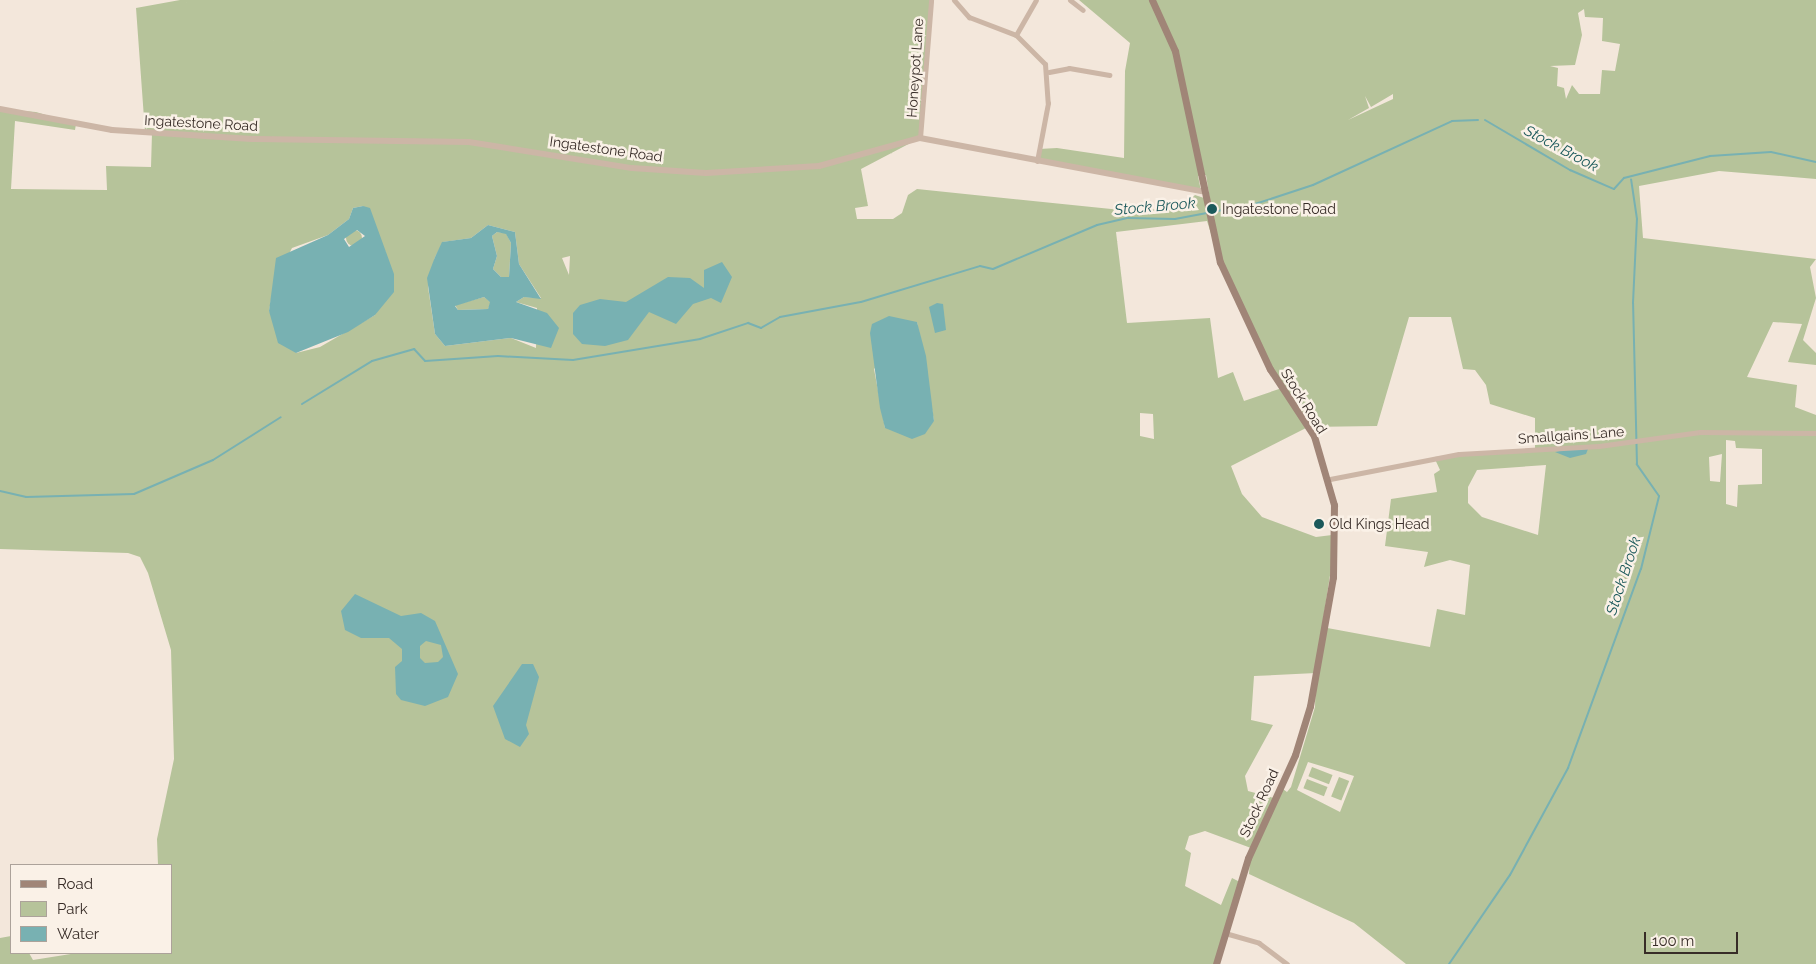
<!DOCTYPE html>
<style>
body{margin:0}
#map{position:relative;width:1816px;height:964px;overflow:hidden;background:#f3e7db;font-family:Raleway,sans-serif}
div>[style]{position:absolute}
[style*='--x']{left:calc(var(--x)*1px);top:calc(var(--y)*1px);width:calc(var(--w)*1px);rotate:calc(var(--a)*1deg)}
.green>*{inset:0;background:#b6c39a;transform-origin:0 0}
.round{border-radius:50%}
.water>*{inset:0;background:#78b1b2}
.stream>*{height:2px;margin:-1px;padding:0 1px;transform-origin:1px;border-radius:1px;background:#78b1b2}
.minor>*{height:5px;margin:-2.5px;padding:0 2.5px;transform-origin:2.5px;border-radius:2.5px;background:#ccb6a6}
.tertiary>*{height:6px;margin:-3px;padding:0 3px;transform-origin:3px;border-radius:3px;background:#ccb6a6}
.secondary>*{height:7px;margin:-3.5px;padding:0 3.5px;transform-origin:3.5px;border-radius:3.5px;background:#a08577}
.dots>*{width:14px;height:14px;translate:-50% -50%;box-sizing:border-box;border:2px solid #faf1e7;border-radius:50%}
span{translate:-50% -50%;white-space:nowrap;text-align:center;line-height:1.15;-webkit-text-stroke:5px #faf1e7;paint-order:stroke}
.street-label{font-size:14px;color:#372c27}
.poi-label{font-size:14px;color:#372c27}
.left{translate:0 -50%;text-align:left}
.water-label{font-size:15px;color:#1b595b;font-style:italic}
.legend{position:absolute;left:10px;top:864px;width:162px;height:90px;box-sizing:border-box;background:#faf1e7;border:1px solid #aca29a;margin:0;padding:6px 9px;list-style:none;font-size:15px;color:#372c27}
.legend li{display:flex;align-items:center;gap:10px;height:25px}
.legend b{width:25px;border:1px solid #aca29a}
.scale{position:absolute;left:1644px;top:932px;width:94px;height:22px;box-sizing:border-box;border:2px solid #372c27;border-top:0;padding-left:6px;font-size:15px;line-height:18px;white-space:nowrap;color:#372c27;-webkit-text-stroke:4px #faf1e7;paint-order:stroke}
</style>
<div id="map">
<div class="green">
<i style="clip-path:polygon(evenodd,180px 0,931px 0,920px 138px,861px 169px,868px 206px,855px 208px,857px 219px,893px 219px,902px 213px,908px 195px,917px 189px,1121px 210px,1180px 209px,1195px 195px,1210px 200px,1206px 175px,1198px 176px,1201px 191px,1037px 161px,1039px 149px,1057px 148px,1124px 158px,1125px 71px,1130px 43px,1079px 0,1816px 0,1816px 179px,1719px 171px,1639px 186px,1643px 238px,1816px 259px,1810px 267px,1816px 298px,1803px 340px,1816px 353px,1816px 365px,1788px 362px,1802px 324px,1773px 322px,1747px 377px,1797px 385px,1795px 407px,1816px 415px,1816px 964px,1406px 964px,1354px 923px,1249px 874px,1251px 848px,1205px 831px,1189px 836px,1185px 849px,1191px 853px,1185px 886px,1221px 905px,1232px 878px,1242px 883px,1215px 964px,0 964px,0 938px,11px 936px,11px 953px,29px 953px,33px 960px,77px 953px,171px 953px,171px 865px,158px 865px,157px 839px,174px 759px,171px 650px,148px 573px,140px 557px,128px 553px,0 549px,0 109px,36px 112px,76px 124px,75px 130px,15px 121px,11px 189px,107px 190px,106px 166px,151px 167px,152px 133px,145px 132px,136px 8px,180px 0,1584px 9px,1585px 17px,1603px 18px,1602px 41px,1620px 44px,1615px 71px,1602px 70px,1600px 94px,1579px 94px,1572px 85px,1566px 99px,1564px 88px,1557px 86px,1558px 68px,1550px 66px,1575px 65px,1582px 35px,1578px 13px,1584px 9px,180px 0,1393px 94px,1393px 99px,1348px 120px,1369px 108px,1365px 96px,1371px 107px,1393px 94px,180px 0,363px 206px,386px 253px,375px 315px,320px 347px,296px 353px,269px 311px,274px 283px,292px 248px,328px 235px,349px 219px,353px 208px,363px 206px,180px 0,1207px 221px,1220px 262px,1282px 388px,1244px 401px,1233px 372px,1218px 378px,1210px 318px,1127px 323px,1116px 232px,1207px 221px,180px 0,488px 225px,515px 232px,519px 264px,541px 298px,524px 297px,516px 302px,537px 308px,536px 348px,511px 338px,445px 346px,435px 334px,428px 287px,435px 257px,443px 242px,471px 238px,488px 225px,180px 0,570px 256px,569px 275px,562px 258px,570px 256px,180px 0,1409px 317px,1451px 317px,1463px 369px,1475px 370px,1486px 385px,1490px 404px,1535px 418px,1535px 450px,1434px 457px,1440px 470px,1434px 474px,1437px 492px,1391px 499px,1385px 546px,1428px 552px,1424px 567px,1450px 560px,1470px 565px,1465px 615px,1437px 609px,1430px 647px,1322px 627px,1335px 543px,1332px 535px,1316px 537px,1262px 517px,1242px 494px,1231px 466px,1308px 427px,1377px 426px,1409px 317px,180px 0,917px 322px,934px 421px,885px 428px,874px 369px,917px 322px,180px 0,1140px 413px,1153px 414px,1154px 439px,1140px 436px,1140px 413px,180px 0,1726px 440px,1735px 441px,1736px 448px,1762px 449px,1762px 484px,1738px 485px,1737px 507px,1726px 504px,1726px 440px,180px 0,1722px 454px,1720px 482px,1710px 481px,1709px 457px,1722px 454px,180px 0,1546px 465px,1538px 535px,1482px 517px,1468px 503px,1468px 487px,1477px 470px,1546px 465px,180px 0,1316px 673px,1315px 707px,1291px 787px,1287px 792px,1280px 787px,1274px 798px,1248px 791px,1245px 776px,1273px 725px,1251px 720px,1254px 676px,1316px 673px,180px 0,1308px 762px,1354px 776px,1340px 812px,1297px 790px,1308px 762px)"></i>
<i class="round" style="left:346px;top:230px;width:16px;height:16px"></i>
<i style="clip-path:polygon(497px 232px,506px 233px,511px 243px,509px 277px,501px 277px,493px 269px,497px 256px,492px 236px)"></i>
<i style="clip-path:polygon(484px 297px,491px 302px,488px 309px,458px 310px,455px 305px)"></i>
<i style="left:1312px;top:767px;width:22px;height:10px;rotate:21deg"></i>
<i style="left:1339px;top:777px;width:11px;height:21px;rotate:22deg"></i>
<i style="left:1307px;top:779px;width:22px;height:10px;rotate:21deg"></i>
</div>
<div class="water">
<i style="clip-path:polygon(evenodd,363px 206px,370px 208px,394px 274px,394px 292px,375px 315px,348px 332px,296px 353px,278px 343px,269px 311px,276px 258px,328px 235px,349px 219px,353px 208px,363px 206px,357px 230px,365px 236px,349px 247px,344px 239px,357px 230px)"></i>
<i style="clip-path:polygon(evenodd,488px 225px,515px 232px,519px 264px,541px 299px,524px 297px,516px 302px,547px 313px,559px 328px,551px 348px,511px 338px,445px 346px,435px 334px,427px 278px,435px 257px,442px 242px,471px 238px,488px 225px,497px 232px,506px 234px,511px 243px,509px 277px,501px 277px,493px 269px,497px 256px,492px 236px,497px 232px,488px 225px,484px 297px,490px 302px,488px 309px,458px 310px,455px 306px,484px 297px)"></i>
<i style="clip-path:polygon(722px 262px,732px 277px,721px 303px,711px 298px,693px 304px,676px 324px,649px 312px,628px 340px,605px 346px,582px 344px,573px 334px,573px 313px,580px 305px,600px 299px,626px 302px,668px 277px,690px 278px,704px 288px,704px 270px)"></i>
<i style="clip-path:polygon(937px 303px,943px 304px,946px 330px,935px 333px,929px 307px)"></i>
<i style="clip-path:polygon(889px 316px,917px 322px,926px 356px,934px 421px,925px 434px,912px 439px,885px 428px,880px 408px,870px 333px,872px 324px)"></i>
<i style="clip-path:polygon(1573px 448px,1588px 449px,1586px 454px,1570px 458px,1555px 452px)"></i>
<i style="clip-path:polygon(evenodd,355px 594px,401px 616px,421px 613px,435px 621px,458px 674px,448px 697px,425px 706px,401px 700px,396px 694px,395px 667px,402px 661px,402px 649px,389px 638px,361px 638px,345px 630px,341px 611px,355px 594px,426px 641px,441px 645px,443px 657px,438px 662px,425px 663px,420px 658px,420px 646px,426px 641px)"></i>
<i style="clip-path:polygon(522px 664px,533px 664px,539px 677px,526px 725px,529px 734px,520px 747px,505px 739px,493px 706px)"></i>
</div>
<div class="stream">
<i style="--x:1485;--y:120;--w:99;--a:30.5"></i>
<i style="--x:1570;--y:170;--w:48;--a:23.4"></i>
<i style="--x:1614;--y:189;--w:15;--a:-48"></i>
<i style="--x:1624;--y:178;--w:89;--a:-14.3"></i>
<i style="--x:1710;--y:156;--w:61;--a:-3.8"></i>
<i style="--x:1771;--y:152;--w:46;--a:12.5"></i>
<i style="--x:302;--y:404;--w:82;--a:-31.6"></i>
<i style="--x:372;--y:361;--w:44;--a:-15.9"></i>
<i style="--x:414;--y:349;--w:16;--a:47"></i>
<i style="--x:425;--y:361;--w:73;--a:-3.9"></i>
<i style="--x:498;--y:356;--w:75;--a:3.1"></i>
<i style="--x:573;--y:360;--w:129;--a:-9.4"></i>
<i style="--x:700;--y:339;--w:51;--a:-18.4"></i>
<i style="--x:748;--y:323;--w:14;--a:21"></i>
<i style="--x:761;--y:328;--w:22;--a:-30"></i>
<i style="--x:780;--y:317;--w:82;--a:-10.5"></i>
<i style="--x:861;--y:302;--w:124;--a:-16.8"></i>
<i style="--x:980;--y:266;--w:13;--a:13"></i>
<i style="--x:993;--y:269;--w:113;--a:-22.9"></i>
<i style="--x:1097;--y:225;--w:31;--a:-13"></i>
<i style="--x:1127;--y:218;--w:48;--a:1.2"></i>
<i style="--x:1175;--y:219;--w:81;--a:-10.6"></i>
<i style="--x:1255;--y:204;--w:61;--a:-18.1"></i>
<i style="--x:1313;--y:185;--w:153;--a:-24.7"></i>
<i style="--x:1452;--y:121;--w:26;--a:-2"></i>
<i style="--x:0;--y:491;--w:27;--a:13"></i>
<i style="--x:26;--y:497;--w:108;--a:-1.6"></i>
<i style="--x:134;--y:494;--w:86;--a:-23.3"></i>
<i style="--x:213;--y:460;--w:80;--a:-32.3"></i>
<i style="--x:1449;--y:964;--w:108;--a:-55.6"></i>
<i style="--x:1510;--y:875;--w:122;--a:-61.5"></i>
<i style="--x:1568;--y:768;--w:212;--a:-69.9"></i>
<i style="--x:1641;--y:569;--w:75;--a:-76.1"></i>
<i style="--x:1659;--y:496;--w:39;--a:-125"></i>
<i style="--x:1637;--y:464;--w:161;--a:-91.4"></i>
<i style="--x:1633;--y:303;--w:84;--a:-87.3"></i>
<i style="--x:1637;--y:219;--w:40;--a:-98.5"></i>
</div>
<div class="minor">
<i style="--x:954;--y:0;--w:23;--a:49"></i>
<i style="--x:969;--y:17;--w:50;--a:21"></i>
<i style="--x:1016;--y:35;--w:41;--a:45"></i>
<i style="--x:1045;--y:64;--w:39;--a:86"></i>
<i style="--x:1048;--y:103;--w:59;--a:100.7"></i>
<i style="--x:1070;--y:0;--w:16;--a:38"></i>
<i style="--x:1016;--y:35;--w:40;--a:-60.3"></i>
<i style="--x:1049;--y:72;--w:20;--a:-11"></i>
<i style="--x:1069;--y:68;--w:41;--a:9.9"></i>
<i style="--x:920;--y:138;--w:138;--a:-85.4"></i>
<i style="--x:1330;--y:479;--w:131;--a:-11"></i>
<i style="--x:1459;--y:454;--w:140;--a:-3.3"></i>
<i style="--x:1599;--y:446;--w:102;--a:-7.9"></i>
<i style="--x:1700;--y:432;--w:116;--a:0.5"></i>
<i style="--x:1225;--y:933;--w:35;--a:16"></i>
<i style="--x:1259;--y:943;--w:35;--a:37"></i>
</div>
<div class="tertiary">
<i style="--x:0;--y:109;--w:114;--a:10.6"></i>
<i style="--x:112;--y:130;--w:140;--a:3.7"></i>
<i style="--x:252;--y:139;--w:217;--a:0.8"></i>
<i style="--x:469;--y:142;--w:165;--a:9.1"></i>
<i style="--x:632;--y:168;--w:74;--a:3.9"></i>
<i style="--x:706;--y:173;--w:113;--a:-3.5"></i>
<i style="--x:819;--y:166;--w:105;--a:-15.5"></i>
<i style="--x:920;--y:138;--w:286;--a:10.7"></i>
</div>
<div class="secondary">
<i style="--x:1152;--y:0;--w:56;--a:65.7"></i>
<i style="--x:1175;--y:51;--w:216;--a:78"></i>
<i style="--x:1220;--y:262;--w:118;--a:65"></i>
<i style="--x:1270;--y:369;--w:80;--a:56.7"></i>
<i style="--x:1314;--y:436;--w:72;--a:73.8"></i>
<i style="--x:1334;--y:505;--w:72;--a:90.8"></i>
<i style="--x:1333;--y:577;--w:131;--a:100.1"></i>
<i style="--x:1310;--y:706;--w:51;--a:107"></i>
<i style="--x:1295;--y:755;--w:113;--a:114.5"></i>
<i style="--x:1248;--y:858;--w:111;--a:106.8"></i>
</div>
<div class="dots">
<i style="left:1212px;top:209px;background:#1b595b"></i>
<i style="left:1319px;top:524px;background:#1b595b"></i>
</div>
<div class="street-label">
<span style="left:915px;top:68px;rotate:-86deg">Honeypot Lane</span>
<span style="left:201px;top:123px;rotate:3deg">Ingatestone Road</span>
<span style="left:606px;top:149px;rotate:8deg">Ingatestone Road</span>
<span style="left:1304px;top:401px;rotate:58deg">Stock Road</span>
<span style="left:1571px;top:435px;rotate:-4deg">Smallgains Lane</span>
<span style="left:1259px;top:803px;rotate:-65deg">Stock Road</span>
</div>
<div class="poi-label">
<span class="left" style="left:1222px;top:209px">Ingatestone Road</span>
<span class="left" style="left:1329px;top:524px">Old Kings Head</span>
</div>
<div class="water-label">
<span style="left:1561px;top:149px;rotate:28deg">Stock Brook</span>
<span style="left:1155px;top:207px;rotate:-5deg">Stock Brook</span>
<span style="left:1624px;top:576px;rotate:-72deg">Stock Brook</span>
</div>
<ul class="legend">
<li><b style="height:6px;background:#a08577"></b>Road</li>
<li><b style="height:14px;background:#b6c39a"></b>Park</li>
<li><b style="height:14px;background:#78b1b2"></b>Water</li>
</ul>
<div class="scale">100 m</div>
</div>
